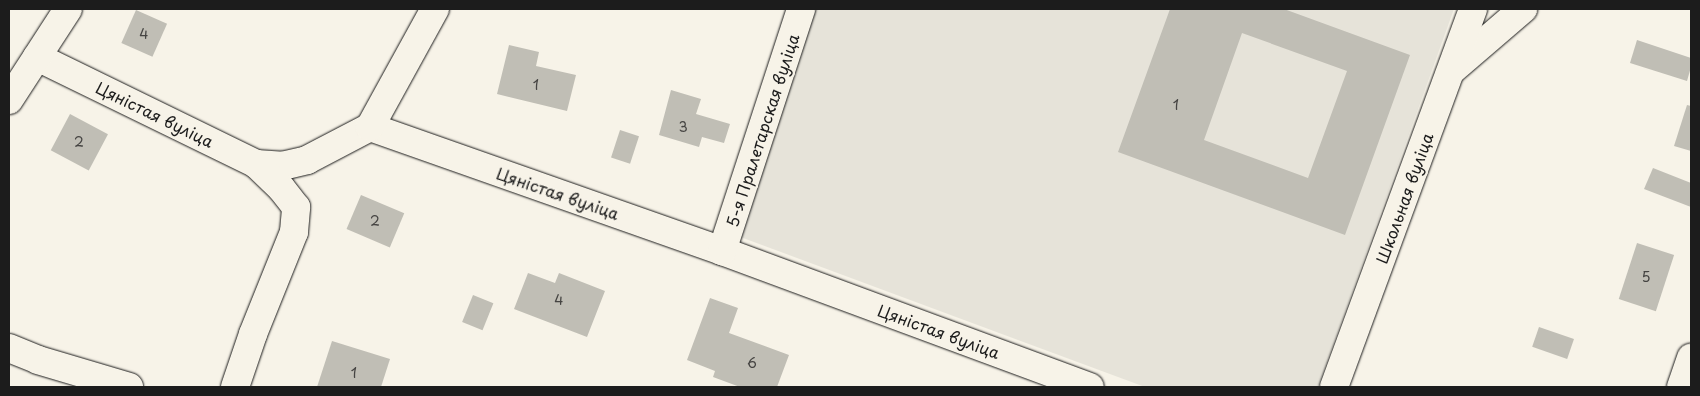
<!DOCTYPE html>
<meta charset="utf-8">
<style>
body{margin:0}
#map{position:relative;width:1700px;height:396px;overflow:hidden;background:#f7f3e8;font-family:"Playpen Sans",sans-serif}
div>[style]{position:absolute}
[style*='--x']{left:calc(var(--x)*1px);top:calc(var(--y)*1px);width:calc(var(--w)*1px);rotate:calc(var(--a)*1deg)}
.built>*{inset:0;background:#e6e3d9}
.building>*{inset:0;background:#c0beb5;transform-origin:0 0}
.roads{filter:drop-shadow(0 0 1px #1c1c1c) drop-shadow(0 0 1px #1c1c1c)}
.minor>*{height:28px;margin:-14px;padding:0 14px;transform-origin:14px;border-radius:14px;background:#f7f3e8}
span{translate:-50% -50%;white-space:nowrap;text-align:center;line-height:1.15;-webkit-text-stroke:4.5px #f7f3e8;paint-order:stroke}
.number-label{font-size:14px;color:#454442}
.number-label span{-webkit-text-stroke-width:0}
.street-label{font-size:16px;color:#1c1c1c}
.frame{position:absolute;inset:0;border:10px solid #1c1c1c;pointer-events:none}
</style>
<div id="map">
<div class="built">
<i style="clip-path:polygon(812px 9px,1454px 9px,1318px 387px,1145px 387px,735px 235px)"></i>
</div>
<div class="building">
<i style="clip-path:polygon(evenodd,1170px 9px,1284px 9px,1410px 55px,1345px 235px,1118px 152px,1170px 9px,1242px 33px,1347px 71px,1308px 178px,1204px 140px,1242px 33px)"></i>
<i style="left:136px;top:10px;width:34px;height:36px;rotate:24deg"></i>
<i style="clip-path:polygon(1637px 40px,1691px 58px,1691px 67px,1687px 81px,1630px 63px)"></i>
<i style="clip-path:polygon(509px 45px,539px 52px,536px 66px,576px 75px,567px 111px,497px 94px)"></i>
<i style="clip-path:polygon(671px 90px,701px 99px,696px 114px,730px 124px,724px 143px,702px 137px,699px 147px,659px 135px)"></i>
<i style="clip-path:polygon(1687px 105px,1691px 106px,1691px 151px,1674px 146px)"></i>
<i style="left:70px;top:114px;width:43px;height:41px;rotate:28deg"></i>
<i style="left:620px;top:130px;width:20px;height:29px;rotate:18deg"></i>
<i style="clip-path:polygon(1653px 168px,1691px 183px,1691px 207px,1644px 189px)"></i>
<i style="left:361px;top:195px;width:47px;height:37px;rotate:23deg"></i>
<i style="left:1637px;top:243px;width:39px;height:59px;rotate:18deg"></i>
<i style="clip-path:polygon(528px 273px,555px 283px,559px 273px,605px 291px,587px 337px,514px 309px)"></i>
<i style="left:473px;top:295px;width:22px;height:29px;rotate:22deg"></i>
<i style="clip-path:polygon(710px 298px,738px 308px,729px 333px,789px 355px,777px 387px,740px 387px,713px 377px,715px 371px,687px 360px)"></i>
<i style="left:1539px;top:327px;width:37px;height:21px;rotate:19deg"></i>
<i style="clip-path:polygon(332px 341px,390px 359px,381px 387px,317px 387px)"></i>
</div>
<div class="roads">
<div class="minor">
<i style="--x:37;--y:57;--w:244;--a:26"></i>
<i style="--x:256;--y:164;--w:26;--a:4"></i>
<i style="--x:282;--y:166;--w:26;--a:-13"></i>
<i style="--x:307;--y:160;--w:71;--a:-27.6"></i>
<i style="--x:370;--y:127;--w:373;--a:19.4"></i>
<i style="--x:722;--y:251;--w:392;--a:20.3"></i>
<i style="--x:1452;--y:70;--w:94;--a:-40.7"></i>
<i style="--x:9;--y:100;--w:108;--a:-57"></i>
<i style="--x:370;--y:127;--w:135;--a:-61.2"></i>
<i style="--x:722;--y:251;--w:255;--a:-71.9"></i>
<i style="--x:9;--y:348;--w:31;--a:22"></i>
<i style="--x:38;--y:360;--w:95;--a:16.5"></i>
<i style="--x:235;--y:387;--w:56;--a:-71.2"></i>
<i style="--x:253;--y:334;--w:110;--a:-68.1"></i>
<i style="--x:294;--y:232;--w:25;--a:-85"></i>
<i style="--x:296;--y:207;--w:24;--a:-128"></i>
<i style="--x:281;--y:188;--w:35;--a:-136"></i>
<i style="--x:1334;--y:387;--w:403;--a:-69.8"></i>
<i style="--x:1681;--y:387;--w:31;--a:-71"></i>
</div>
</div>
<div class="number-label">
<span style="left:144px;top:34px">4</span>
<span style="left:536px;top:85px">1</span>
<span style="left:1176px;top:105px">1</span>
<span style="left:683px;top:127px">3</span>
<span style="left:79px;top:142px">2</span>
<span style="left:375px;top:221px">2</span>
<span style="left:1646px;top:277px">5</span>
<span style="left:559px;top:300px">4</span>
<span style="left:752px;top:363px">6</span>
<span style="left:354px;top:373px">1</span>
</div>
<div class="street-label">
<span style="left:155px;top:114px;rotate:26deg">Цяністая вуліца</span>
<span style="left:762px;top:130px;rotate:-72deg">5-я Пралетарская вуліца</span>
<span style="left:558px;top:193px;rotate:19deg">Цяністая вуліца</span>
<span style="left:1404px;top:198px;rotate:-70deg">Школьная вуліца</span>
<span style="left:939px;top:331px;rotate:20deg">Цяністая вуліца</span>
</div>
<div class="frame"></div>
</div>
